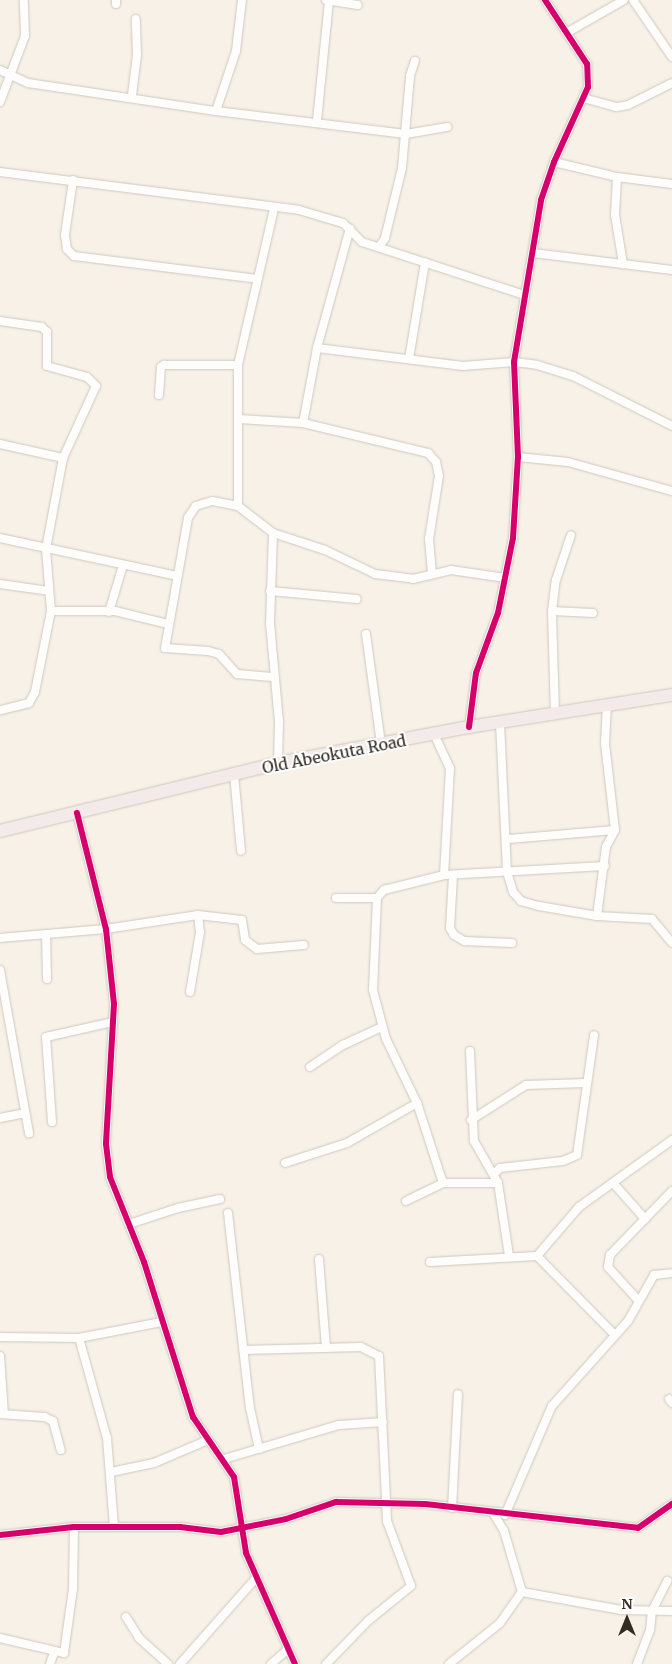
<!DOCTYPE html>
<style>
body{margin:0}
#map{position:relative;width:672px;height:1664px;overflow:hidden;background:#f7f1e7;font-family:Merriweather,serif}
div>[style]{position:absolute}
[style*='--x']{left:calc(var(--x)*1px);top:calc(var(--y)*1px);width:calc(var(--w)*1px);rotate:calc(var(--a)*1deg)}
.roads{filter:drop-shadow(0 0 1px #cec8c0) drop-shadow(0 0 1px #cec8c0)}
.minor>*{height:8px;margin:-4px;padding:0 4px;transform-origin:4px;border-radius:4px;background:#fefdfb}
.trunk>*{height:12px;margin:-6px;padding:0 6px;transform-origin:6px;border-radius:6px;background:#f4eae9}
.cycleway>*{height:6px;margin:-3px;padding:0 3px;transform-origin:3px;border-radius:3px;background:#d6006c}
span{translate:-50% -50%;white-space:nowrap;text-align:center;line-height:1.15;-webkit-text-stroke:4px #fff;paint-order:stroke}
.street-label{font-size:16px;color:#322c24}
.north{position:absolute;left:602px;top:1594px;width:50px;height:50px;-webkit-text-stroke:4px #fff;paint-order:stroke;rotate:0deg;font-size:14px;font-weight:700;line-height:20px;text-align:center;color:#322c24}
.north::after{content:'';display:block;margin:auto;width:18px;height:22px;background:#322c24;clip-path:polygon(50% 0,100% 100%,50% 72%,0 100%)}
</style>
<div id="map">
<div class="roads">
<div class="minor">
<i style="--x:326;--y:0;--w:32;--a:9"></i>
<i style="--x:633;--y:0;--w:69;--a:55.6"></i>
<i style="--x:116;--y:4;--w:4;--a:-90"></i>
<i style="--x:568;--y:32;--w:64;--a:-29.7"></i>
<i style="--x:0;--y:70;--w:31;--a:25"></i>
<i style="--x:28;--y:83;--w:190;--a:8.5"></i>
<i style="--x:216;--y:111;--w:191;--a:6.9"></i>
<i style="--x:406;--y:134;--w:42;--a:-9.7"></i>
<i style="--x:132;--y:95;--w:40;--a:-82.9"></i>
<i style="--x:137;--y:55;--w:36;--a:-92"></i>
<i style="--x:583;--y:98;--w:35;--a:15"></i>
<i style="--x:617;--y:107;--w:11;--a:-10"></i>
<i style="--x:628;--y:105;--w:49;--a:-26.6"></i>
<i style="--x:0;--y:102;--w:71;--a:-69.3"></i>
<i style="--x:25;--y:36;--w:36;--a:-92"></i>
<i style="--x:216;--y:111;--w:63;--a:-71.6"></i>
<i style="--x:236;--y:51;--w:51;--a:-83.3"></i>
<i style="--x:317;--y:121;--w:122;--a:-84.3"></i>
<i style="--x:554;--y:162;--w:65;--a:13.4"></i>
<i style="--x:617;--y:177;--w:55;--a:7.3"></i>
<i style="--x:0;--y:172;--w:301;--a:7.2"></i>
<i style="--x:299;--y:210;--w:46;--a:16.5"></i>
<i style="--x:343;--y:223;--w:27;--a:45"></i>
<i style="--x:362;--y:242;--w:170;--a:18.1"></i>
<i style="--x:617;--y:177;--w:38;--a:93"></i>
<i style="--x:615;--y:215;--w:50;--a:80.7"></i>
<i style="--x:73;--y:180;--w:56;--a:98.3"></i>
<i style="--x:65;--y:235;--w:14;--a:82"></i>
<i style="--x:67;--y:249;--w:10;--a:45"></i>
<i style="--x:74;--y:256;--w:185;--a:7.1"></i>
<i style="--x:274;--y:209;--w:160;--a:103"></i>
<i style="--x:238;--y:365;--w:141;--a:90"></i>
<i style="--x:238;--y:506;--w:44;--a:37.6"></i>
<i style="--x:273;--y:533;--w:55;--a:18.1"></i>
<i style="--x:325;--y:550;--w:55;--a:25.6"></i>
<i style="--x:375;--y:574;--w:38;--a:7"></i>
<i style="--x:413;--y:579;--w:39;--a:-13"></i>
<i style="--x:451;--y:570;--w:55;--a:8.4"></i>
<i style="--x:379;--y:247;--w:11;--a:-56"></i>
<i style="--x:385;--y:238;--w:72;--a:-76.3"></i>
<i style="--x:402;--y:168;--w:92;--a:-85"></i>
<i style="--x:410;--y:76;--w:16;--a:-72"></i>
<i style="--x:533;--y:253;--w:140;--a:7"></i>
<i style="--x:0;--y:321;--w:42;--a:8.1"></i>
<i style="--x:42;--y:327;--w:7;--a:45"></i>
<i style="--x:47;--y:332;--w:34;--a:90"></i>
<i style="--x:47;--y:366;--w:41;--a:15.4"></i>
<i style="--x:87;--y:377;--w:13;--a:45"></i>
<i style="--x:96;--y:386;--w:79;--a:114.6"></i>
<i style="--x:63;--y:458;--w:93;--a:100.6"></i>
<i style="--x:46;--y:549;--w:62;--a:85.4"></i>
<i style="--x:51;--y:611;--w:83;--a:101.2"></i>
<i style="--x:35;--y:692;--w:13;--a:119"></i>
<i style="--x:29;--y:703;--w:30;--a:166"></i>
<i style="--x:317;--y:348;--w:147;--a:7"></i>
<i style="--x:463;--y:366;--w:51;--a:-4.5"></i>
<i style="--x:514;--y:362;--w:23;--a:7"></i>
<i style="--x:537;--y:365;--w:38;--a:17"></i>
<i style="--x:573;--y:376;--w:111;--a:26.8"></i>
<i style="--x:409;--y:359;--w:98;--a:-80.6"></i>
<i style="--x:159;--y:395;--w:28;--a:-86"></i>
<i style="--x:161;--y:367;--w:4;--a:-34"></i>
<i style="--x:164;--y:365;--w:74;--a:0"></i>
<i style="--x:239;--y:419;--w:64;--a:3.6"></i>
<i style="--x:303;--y:423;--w:129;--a:13.5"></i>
<i style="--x:428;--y:453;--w:12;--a:48"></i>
<i style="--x:436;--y:462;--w:14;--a:78"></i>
<i style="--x:439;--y:476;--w:64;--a:99"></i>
<i style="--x:429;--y:539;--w:34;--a:85"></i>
<i style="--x:303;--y:423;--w:76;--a:-79.4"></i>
<i style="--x:317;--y:348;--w:124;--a:-74.6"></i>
<i style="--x:0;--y:444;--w:65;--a:12.5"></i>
<i style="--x:518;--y:457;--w:50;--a:5.7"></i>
<i style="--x:568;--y:462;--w:108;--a:15.6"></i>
<i style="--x:238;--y:506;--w:26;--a:-169"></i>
<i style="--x:212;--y:501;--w:17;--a:163"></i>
<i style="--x:196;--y:506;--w:14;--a:124"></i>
<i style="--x:188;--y:518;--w:132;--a:100"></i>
<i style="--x:165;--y:648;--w:43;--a:4"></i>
<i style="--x:208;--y:651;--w:11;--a:15"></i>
<i style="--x:219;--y:654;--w:27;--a:48"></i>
<i style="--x:237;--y:674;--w:38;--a:5"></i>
<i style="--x:273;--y:533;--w:90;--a:91.9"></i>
<i style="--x:270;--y:623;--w:98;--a:84.8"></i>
<i style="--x:279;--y:721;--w:42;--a:91.4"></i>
<i style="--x:0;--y:538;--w:181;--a:12.1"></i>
<i style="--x:0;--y:584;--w:49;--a:8.1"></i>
<i style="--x:270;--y:591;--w:87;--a:5.3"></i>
<i style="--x:51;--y:611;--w:64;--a:0"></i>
<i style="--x:115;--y:611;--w:55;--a:13.8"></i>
<i style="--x:552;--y:611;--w:41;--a:2.8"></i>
<i style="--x:109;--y:612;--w:49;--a:-73.4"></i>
<i style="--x:366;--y:634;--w:111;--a:82.2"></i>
<i style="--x:555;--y:714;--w:103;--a:-91.7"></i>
<i style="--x:552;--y:611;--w:31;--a:-83"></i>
<i style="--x:556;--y:580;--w:47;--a:-71.6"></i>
<i style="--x:500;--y:723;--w:149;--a:87.3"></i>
<i style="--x:507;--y:872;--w:21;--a:73"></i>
<i style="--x:513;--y:892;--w:12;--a:48"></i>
<i style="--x:521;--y:901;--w:19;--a:16"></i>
<i style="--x:539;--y:906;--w:59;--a:9.8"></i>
<i style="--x:597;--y:916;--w:55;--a:3.1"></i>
<i style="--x:652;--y:919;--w:31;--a:50"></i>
<i style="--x:469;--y:727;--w:54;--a:-82.6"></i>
<i style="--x:476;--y:673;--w:64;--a:-69.9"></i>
<i style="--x:498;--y:613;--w:76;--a:-78.7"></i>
<i style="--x:513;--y:538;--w:81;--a:-86.5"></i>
<i style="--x:518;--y:457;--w:95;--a:-92.4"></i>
<i style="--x:514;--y:362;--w:164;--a:-80.5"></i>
<i style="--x:541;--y:200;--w:40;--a:-71.1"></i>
<i style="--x:554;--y:162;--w:82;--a:-65.6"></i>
<i style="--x:588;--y:87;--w:23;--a:-92"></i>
<i style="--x:587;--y:64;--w:77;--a:-123.3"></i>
<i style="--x:434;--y:734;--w:38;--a:65"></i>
<i style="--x:450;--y:768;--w:107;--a:93.2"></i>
<i style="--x:234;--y:774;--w:77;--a:84.8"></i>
<i style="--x:77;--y:813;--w:120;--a:76"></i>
<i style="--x:106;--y:929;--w:75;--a:83.9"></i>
<i style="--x:114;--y:1004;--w:140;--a:93.3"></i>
<i style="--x:106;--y:1144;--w:33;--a:83"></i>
<i style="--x:110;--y:1177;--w:92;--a:68.2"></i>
<i style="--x:144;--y:1262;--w:163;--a:72.5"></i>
<i style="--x:193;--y:1417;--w:73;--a:55.7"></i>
<i style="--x:234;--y:1477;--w:77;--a:81"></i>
<i style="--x:246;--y:1553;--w:121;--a:66.2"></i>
<i style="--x:509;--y:839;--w:106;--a:-4.9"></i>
<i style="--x:453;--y:876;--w:52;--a:93.3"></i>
<i style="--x:450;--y:928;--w:8;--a:60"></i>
<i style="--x:454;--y:935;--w:12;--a:31"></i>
<i style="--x:464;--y:941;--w:48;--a:2.4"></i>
<i style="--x:336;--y:898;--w:41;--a:0"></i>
<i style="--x:597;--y:916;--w:70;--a:-82.6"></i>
<i style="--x:606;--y:847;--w:19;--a:-62"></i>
<i style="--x:615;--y:830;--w:88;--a:-96.6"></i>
<i style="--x:605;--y:743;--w:37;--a:-87"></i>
<i style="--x:46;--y:934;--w:45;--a:88.7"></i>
<i style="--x:0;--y:938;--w:106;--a:-4.9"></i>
<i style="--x:106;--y:929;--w:93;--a:-8.7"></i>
<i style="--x:198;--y:915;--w:44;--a:6.5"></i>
<i style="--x:242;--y:920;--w:20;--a:81"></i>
<i style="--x:245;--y:940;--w:15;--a:37"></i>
<i style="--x:257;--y:949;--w:47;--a:-4.9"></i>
<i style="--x:0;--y:970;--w:166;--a:79.9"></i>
<i style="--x:190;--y:992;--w:61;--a:-80.5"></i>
<i style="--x:200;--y:932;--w:17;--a:-97"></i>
<i style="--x:470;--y:1051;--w:90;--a:87.5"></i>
<i style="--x:474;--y:1141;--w:48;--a:60.3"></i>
<i style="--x:498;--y:1183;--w:74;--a:81.4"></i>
<i style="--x:310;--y:1067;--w:40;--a:-34"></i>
<i style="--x:343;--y:1045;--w:43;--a:-24.8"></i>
<i style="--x:0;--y:1118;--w:25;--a:-11"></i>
<i style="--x:471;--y:1120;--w:65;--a:-32.5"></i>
<i style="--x:526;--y:1085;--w:60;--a:-1.9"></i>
<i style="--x:52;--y:1122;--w:85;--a:-94"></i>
<i style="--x:46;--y:1037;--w:69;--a:-12.6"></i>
<i style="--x:285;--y:1163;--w:65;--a:-17.9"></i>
<i style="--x:347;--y:1143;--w:81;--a:-29.7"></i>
<i style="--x:494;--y:1174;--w:8;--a:-45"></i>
<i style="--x:500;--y:1168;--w:63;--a:-6.3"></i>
<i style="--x:563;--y:1161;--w:15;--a:-23"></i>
<i style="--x:577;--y:1155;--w:121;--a:-81.9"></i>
<i style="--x:443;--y:1183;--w:84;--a:-108"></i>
<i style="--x:417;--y:1103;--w:71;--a:-115.8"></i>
<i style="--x:386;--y:1039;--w:51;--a:-104.9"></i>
<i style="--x:373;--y:990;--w:92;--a:-87.5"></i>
<i style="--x:377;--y:898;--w:11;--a:-49"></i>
<i style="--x:384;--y:890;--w:62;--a:-14"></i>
<i style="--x:444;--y:875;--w:161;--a:-3.2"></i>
<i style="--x:614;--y:1184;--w:47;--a:48.5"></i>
<i style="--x:406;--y:1201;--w:41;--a:-25.9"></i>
<i style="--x:443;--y:1183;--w:55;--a:0"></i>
<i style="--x:228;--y:1213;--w:196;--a:83.6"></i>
<i style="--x:250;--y:1408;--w:42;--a:77.6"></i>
<i style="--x:129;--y:1224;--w:52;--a:-18.1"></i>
<i style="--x:178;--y:1208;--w:43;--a:-12.1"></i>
<i style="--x:537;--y:1256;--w:111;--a:45.4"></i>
<i style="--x:319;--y:1259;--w:89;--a:85.5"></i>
<i style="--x:430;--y:1262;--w:107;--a:-3.2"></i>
<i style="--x:537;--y:1256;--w:65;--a:-49.4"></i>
<i style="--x:579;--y:1207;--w:115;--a:-35.8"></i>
<i style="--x:637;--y:1299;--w:43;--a:-132.2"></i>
<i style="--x:608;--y:1267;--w:12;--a:-81"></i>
<i style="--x:610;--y:1255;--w:89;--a:-45.9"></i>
<i style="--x:0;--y:1337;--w:79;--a:0.7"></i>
<i style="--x:79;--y:1338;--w:84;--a:-11"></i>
<i style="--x:79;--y:1338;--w:104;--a:74.4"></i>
<i style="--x:107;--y:1438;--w:89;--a:85.5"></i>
<i style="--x:244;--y:1350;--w:117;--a:-1.5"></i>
<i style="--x:361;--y:1347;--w:20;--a:27"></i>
<i style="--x:379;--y:1356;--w:165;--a:87.2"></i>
<i style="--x:387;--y:1521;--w:69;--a:69.7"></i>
<i style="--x:411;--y:1586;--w:55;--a:140.9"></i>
<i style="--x:368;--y:1621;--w:60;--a:134.3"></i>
<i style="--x:0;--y:1356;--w:58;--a:86.1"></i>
<i style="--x:669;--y:1399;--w:5;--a:53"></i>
<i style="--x:0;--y:1414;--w:45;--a:3.8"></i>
<i style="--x:45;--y:1417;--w:9;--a:27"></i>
<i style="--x:53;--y:1421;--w:30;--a:75"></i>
<i style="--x:224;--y:1459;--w:120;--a:-16.5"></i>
<i style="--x:339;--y:1425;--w:44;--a:-3.9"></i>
<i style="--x:111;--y:1472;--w:44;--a:-11.8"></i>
<i style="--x:154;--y:1463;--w:59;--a:-23.1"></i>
<i style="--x:452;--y:1508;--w:114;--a:-87"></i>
<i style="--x:505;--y:1515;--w:119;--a:-66.7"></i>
<i style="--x:552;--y:1406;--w:114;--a:-48.2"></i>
<i style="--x:628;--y:1321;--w:53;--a:-60.5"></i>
<i style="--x:654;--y:1275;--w:18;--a:-6"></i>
<i style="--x:0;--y:1535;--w:74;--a:-6.2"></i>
<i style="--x:74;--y:1527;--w:106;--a:0"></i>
<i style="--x:180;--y:1527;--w:41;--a:7"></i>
<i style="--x:221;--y:1532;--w:66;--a:-11.3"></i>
<i style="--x:286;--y:1519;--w:53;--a:-18.8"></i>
<i style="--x:336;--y:1502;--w:89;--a:1.3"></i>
<i style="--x:425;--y:1504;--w:214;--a:6.4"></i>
<i style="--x:638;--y:1528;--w:42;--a:-35.2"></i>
<i style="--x:522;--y:1592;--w:101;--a:10.3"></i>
<i style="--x:621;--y:1610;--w:51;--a:1.1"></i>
<i style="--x:126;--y:1617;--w:25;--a:58"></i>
<i style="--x:139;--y:1638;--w:39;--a:42"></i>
<i style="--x:0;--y:1638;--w:66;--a:13.2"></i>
<i style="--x:64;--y:1653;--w:65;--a:-82"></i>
<i style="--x:73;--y:1589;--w:62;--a:-89.1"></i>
<i style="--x:50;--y:1664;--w:12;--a:-70"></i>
<i style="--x:180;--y:1664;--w:115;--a:-48.5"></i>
<i style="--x:271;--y:1664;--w:21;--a:-41"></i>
<i style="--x:449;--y:1664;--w:65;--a:-38.8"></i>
<i style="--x:500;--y:1623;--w:38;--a:-55"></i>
<i style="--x:522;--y:1592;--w:64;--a:-106.4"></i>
<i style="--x:504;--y:1531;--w:21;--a:-121"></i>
<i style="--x:637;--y:1664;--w:36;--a:-69"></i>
<i style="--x:650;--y:1630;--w:19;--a:-84"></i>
<i style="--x:652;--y:1611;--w:34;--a:-63"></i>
</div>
<div class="trunk">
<i style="--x:0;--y:831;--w:286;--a:-13.7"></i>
<i style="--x:278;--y:763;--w:194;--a:-10.7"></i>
<i style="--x:469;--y:727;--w:206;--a:-9"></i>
</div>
</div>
<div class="cycleway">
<i style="--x:469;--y:727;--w:54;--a:-82.6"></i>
<i style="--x:476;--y:673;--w:64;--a:-69.9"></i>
<i style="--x:498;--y:613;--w:76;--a:-78.7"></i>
<i style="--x:513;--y:538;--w:81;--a:-86.5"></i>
<i style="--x:518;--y:457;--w:95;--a:-92.4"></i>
<i style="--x:514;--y:362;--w:164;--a:-80.5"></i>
<i style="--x:541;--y:200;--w:40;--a:-71.1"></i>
<i style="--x:554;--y:162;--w:82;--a:-65.6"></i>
<i style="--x:588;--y:87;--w:23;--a:-92"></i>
<i style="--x:587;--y:64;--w:77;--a:-123.3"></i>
<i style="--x:77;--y:813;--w:120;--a:76"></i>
<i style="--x:106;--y:929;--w:75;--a:83.9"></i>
<i style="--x:114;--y:1004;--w:140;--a:93.3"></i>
<i style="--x:106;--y:1144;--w:33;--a:83"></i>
<i style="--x:110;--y:1177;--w:92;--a:68.2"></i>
<i style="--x:144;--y:1262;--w:163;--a:72.5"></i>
<i style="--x:193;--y:1417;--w:73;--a:55.7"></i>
<i style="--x:234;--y:1477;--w:77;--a:81"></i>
<i style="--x:246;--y:1553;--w:121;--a:66.2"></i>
<i style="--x:0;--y:1535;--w:74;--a:-6.2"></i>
<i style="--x:74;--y:1527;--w:106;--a:0"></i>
<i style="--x:180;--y:1527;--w:41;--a:7"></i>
<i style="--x:221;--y:1532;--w:66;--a:-11.3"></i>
<i style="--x:286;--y:1519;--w:53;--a:-18.8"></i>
<i style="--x:336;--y:1502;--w:89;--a:1.3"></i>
<i style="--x:425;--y:1504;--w:214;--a:6.4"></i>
<i style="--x:638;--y:1528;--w:42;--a:-35.2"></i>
</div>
<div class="street-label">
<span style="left:334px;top:754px;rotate:-11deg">Old Abeokuta Road</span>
</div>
<div class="north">N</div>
</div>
